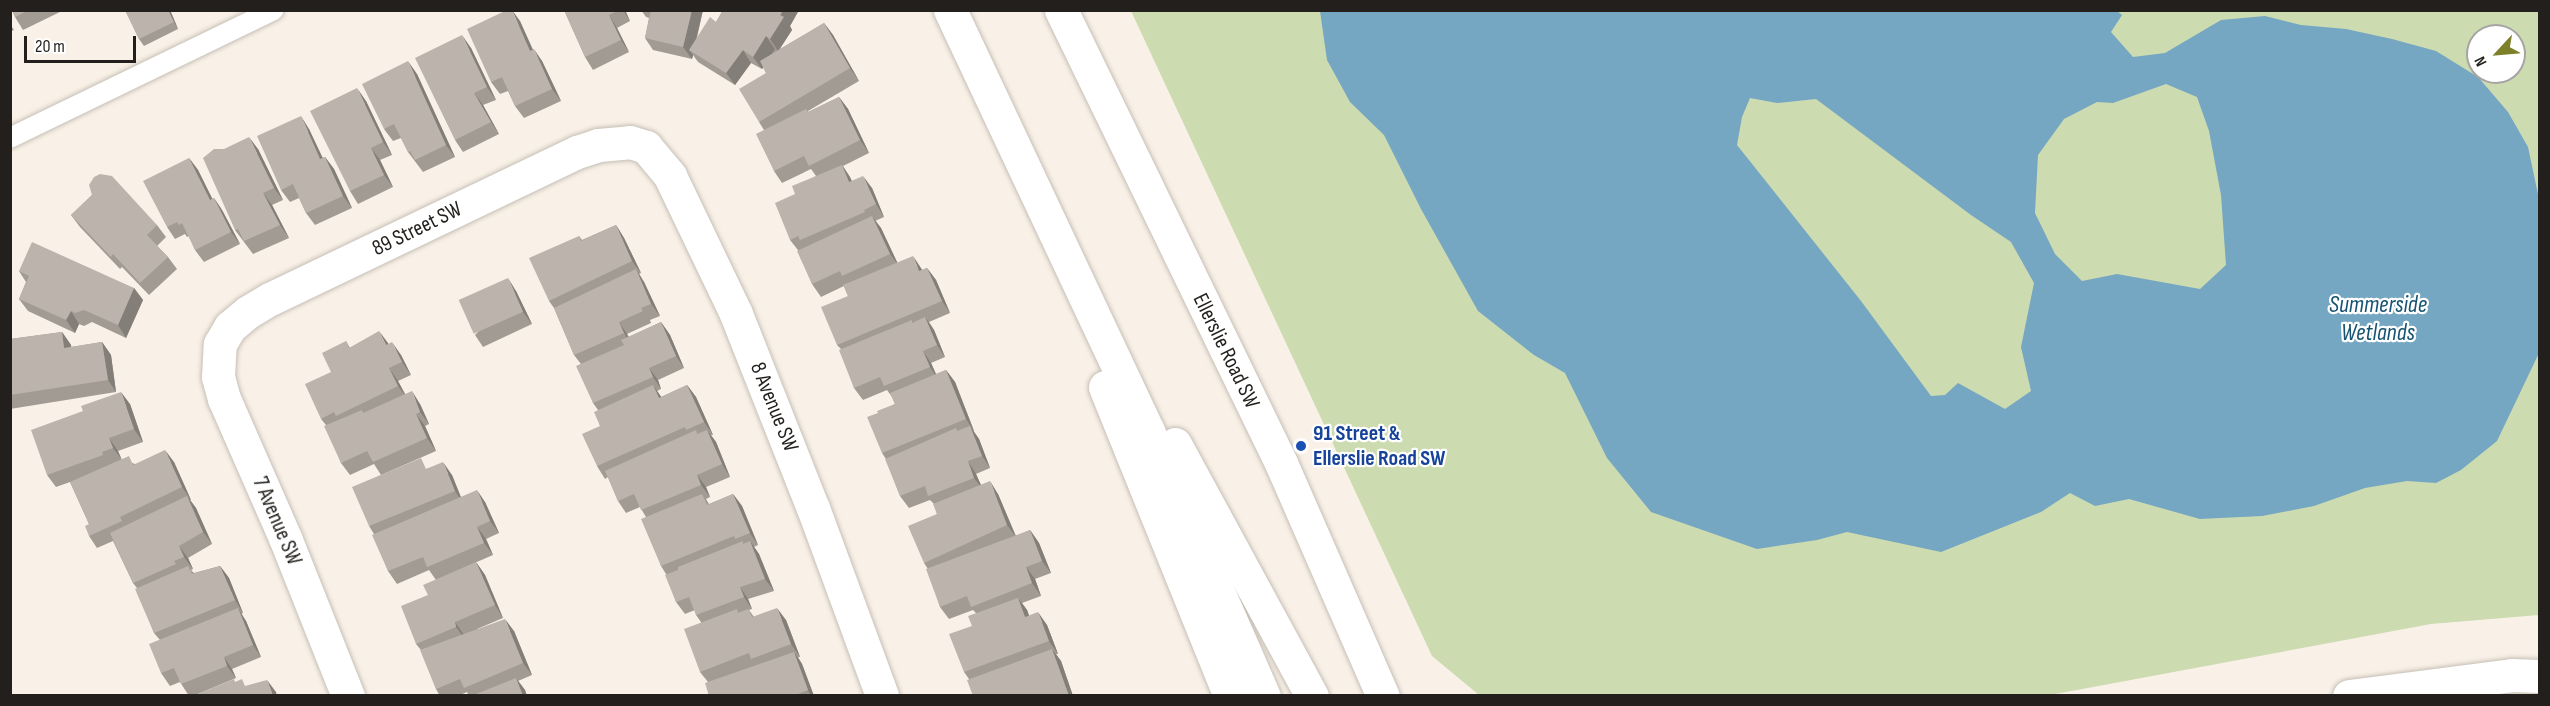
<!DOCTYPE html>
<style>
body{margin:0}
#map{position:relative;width:2550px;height:706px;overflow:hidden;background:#f9f1e7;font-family:"Sofia Sans Condensed",sans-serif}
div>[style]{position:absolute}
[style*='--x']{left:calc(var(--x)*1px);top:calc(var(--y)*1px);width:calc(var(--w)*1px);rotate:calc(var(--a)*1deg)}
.green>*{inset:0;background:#cddbb1}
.water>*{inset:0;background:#75a6c2}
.roads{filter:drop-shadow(0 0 2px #c6bfb6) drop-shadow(0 0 2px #c6bfb6)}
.lane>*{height:20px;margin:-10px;padding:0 10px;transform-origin:10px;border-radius:10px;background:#fff}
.street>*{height:33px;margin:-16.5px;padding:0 16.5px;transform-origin:16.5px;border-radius:16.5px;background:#fff}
.secondary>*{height:33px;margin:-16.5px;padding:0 16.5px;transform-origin:16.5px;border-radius:16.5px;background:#fff}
.wall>*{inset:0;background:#a29b94}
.shaded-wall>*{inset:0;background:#847e78}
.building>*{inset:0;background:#bcb4ac;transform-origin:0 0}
.dots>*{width:16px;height:16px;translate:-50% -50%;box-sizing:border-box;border:3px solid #fff;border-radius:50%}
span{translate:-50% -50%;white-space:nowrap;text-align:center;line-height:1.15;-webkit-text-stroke:4.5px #fff;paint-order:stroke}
.street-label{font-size:22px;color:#221f1c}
.transit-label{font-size:22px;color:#164399;font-weight:700}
.left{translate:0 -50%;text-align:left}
.water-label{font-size:24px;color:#175472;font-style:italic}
.frame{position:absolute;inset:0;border:12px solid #221f1c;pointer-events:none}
.north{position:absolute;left:2466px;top:24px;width:60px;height:60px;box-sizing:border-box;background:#fff;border:2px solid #a7a5a4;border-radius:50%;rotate:244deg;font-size:16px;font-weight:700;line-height:24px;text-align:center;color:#221f1c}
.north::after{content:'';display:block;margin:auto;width:21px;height:27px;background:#7d7f29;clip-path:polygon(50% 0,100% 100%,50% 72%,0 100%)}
.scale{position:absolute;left:24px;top:36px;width:112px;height:27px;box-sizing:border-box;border:3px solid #221f1c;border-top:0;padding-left:8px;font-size:18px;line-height:21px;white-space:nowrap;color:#221f1c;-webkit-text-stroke:4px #fff;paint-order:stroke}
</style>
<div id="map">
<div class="green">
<i style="clip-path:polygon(evenodd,1131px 11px,2539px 11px,2539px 615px,2431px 624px,2050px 695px,1479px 695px,1432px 656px,1131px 11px,2478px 36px,2514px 36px,2514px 72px,2478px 72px,2478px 36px)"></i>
</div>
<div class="water">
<i style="clip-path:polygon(evenodd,1320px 11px,2117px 11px,2122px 15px,2111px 32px,2133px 57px,2165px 53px,2221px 20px,2265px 16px,2301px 25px,2346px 29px,2392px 39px,2436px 51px,2478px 77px,2508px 112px,2528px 147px,2539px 199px,2539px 353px,2497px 441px,2461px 470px,2436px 483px,2407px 481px,2365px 488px,2314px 506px,2262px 516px,2200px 519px,2129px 499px,2095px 506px,2070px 493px,2041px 512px,1941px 552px,1847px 532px,1817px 540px,1757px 549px,1651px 512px,1607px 458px,1565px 373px,1534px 355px,1478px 311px,1421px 209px,1384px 135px,1350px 102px,1327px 60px,1320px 11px,2166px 84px,2197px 97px,2209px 131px,2221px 195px,2226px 265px,2200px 289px,2117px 274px,2082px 281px,2055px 254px,2035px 213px,2038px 155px,2064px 119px,2097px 102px,2113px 103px,2166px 84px,1320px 11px,1750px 98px,1777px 103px,1816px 99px,1971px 215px,2011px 242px,2034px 283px,2021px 347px,2031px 391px,2005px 409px,1958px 383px,1945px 395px,1931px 396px,1861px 301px,1737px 145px,1742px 117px,1750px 98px)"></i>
</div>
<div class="roads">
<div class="lane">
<i style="--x:10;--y:138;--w:293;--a:-25.9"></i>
</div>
<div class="street">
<i style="--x:348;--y:696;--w:168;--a:-111.7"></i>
<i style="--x:286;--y:540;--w:154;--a:-113.7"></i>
<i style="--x:224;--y:399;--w:23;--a:-105"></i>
<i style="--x:218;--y:377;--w:33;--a:-87"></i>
<i style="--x:220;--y:344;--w:20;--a:-60"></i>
<i style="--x:230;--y:327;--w:23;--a:-40"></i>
<i style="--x:248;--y:312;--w:26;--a:-31"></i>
<i style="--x:270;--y:299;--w:340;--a:-25.6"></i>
<i style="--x:577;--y:152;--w:22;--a:-18"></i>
<i style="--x:598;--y:145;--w:32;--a:-5"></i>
<i style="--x:630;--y:142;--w:17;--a:17"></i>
<i style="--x:646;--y:147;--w:38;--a:50"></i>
<i style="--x:670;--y:176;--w:153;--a:64.4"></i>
<i style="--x:736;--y:314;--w:209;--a:68.4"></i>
<i style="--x:813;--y:508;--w:200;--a:69.8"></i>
</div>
<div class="secondary">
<i style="--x:950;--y:10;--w:465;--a:64.8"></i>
<i style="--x:1148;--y:431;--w:289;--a:66.4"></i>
<i style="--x:1061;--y:10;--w:504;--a:64.1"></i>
<i style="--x:1281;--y:463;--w:254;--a:66.4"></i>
<i style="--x:1105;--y:387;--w:333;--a:68"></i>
<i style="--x:1175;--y:444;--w:287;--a:61.5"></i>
<i style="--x:2349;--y:696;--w:164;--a:-7.3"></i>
<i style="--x:2512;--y:675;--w:28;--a:2"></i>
</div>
</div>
<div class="wall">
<i style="clip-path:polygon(12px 10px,59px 10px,60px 12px,23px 30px,15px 17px)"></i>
<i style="clip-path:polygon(125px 10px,170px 10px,178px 29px,144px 46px,139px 39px)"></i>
<i style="clip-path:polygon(564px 10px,625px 10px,630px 21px,617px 28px,629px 52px,593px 70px,585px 57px)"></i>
<i style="clip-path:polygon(641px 10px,703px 10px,697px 38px,716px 22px,723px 10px,799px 10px,790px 26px,792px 30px,780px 49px,824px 23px,833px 35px,859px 81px,808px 111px,808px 112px,839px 97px,848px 109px,869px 153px,843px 166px,852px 181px,872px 188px,884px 217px,875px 221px,881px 228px,897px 263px,921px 268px,922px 270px,927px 268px,936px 280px,950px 313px,929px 322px,934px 330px,945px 357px,931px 363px,936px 374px,946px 370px,955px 382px,974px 431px,974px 432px,979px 439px,990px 468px,976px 474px,981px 485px,998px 494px,1016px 536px,1030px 530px,1039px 543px,1051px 573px,1035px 579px,1041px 596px,1022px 603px,1027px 610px,1029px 616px,1047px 625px,1058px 654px,1056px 654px,1061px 661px,1073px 696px,973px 696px,969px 679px,964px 672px,972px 626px,976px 613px,973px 610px,949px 619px,940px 607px,928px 569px,924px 563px,937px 514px,934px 504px,930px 500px,909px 508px,900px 496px,886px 459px,882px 453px,878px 413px,895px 404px,892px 397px,887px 390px,863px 400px,854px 388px,841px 349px,837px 345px,848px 296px,844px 286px,821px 297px,812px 284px,798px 250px,790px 240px,795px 194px,816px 176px,811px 169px,782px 183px,774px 171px,764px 130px,759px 122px,766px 73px,763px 67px,762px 69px,751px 63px,735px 85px,698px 62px,693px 55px,692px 59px,653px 50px,645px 38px,649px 18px,646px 17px)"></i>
<i style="clip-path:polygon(520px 21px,532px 50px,542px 61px,561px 101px,524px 118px,515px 106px,508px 91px,500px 94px,491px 82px)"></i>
<i style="clip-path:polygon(10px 24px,14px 30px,10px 32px)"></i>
<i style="clip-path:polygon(471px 48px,496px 100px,483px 105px,499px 134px,463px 152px,455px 140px)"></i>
<i style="clip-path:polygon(417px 74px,455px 157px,423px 172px,408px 152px,401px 138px,393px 141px,384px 129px)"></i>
<i style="clip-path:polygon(366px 101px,392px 155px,380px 160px,393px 187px,358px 204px,350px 191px)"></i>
<i style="clip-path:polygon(309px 129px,322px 158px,325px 157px,334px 169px,352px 208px,315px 225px,306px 213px,299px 198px,290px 202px,281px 190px)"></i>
<i style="clip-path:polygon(258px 149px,283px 200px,272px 205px,289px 238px,253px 254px,235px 230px)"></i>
<i style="clip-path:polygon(189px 158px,198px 170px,212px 199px,214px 198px,222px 210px,240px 244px,204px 262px,195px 250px,189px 236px,187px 237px,185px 234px,175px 239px,167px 227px)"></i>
<i style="clip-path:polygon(92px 195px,157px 225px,166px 237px,157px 246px,168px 257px,177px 269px,149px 295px,122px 267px,120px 269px,80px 227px,71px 215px)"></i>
<i style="clip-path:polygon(616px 225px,624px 238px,641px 273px,639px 274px,644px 282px,660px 316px,650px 320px,651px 323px,627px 334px,629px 337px,661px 322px,670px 335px,684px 368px,658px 380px,661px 389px,657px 391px,661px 397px,687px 385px,696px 397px,713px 435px,711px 435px,716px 442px,730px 477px,706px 487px,710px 497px,706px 499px,709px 504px,733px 494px,742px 506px,758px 545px,754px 547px,759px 554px,774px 591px,748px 599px,752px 609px,749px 610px,754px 617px,786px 620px,800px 657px,798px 657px,802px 664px,814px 696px,709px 696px,708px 682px,700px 672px,701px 622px,696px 615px,695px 610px,685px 614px,676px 602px,666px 574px,661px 566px,646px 517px,640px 507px,626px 513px,618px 501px,608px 477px,605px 479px,597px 466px,600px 426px,598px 410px,593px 403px,581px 364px,574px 355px,554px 308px,549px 301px,579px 236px,582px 240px)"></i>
<i style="clip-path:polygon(19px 271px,134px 288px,143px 300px,126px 338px,92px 322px,84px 326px,79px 324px,75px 333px,28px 311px,19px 299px,26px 282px)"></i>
<i style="clip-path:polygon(516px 291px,532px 324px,483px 347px,475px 335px)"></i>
<i style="clip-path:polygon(62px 332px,71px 345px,71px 347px,102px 342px,111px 355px,116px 392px,10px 409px,10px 339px)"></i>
<i style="clip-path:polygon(346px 341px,350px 348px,389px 344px,401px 355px,411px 375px,398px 381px,405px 394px,420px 404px,429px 424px,425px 426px,436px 451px,381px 475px,374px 464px,350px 475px,341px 463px,326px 425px,321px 419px,331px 372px)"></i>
<i style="clip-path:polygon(130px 404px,143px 442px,118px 451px,121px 459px,135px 464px,174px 462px,191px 500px,190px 500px,196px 508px,212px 544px,188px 558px,193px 569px,191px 570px,194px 573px,220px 566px,229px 578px,243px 613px,241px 614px,246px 621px,261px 657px,232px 669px,236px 678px,193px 696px,189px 696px,180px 682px,170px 686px,161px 673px,160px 640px,154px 633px,137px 588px,133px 583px,113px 541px,97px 548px,89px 536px,89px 524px,70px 482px,56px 487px,47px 475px)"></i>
<i style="clip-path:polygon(428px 468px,452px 475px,461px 497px,485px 502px,499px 533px,486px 539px,493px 555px,442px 577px,476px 562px,485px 575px,503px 618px,477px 629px,514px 631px,532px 675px,518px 681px,525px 690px,527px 696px,469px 696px,467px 692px,458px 696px,440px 696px,436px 689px,421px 650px,416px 644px,428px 595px,436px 580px,429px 570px,397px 584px,388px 571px,374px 534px,369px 526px)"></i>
</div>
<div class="shaded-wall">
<i style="clip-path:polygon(168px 10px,170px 10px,178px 29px,174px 22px)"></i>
<i style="clip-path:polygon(512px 10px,520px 21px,539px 63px,530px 51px)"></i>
<i style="clip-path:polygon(623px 10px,625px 10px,630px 21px)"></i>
<i style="clip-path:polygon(692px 10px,703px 10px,693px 52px,689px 50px,693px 55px,692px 59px,683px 47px)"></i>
<i style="clip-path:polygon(783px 10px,799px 10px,790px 26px,792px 30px,778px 51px,770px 39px)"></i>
<i style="clip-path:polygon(609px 15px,617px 28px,629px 52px,621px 40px)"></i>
<i style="clip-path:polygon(824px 23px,833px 35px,859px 81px,850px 68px)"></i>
<i style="clip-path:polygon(462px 35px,471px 48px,496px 100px,487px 87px)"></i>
<i style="clip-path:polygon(766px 36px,775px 49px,762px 69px,753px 57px)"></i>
<i style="clip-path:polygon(534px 49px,542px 61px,561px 101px,552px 89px)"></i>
<i style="clip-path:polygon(743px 50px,751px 63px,735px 85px,726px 73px)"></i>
<i style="clip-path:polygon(408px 61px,417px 74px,455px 157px,446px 145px)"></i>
<i style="clip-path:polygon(357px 88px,366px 101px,392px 155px,383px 142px)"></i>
<i style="clip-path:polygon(474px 93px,483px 105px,499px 134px,491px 122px)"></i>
<i style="clip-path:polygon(839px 97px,848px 109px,869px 153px,860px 140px)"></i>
<i style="clip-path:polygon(301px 116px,309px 129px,329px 171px,320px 159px)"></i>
<i style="clip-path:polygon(249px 137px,258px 149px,283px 200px,274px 188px)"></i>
<i style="clip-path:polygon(371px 148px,380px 160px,393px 187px,384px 175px)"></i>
<i style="clip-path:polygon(325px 157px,334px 169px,352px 208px,343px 196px)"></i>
<i style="clip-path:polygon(189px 158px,198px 170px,219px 212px,210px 200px)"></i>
<i style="clip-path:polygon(842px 165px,850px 177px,857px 194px,849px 182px)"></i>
<i style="clip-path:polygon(863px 176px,872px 188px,884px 217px,876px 204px)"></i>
<i style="clip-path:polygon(263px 193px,272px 205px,289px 238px,280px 225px)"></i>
<i style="clip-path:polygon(214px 198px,222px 210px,240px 244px,231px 232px)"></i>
<i style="clip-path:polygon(872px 216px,881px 228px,899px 266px,890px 254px)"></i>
<i style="clip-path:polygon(616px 225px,624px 238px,641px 273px,632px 261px)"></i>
<i style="clip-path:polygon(913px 256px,921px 268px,928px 284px,919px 271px)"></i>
<i style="clip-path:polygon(927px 268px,936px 280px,950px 313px,942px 301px)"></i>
<i style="clip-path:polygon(636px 269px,644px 282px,660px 316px,651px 304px)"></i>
<i style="clip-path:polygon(508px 278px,516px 291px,532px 324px,523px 312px)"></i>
<i style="clip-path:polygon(134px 288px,143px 300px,126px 338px,118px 325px)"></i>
<i style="clip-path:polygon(71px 311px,79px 324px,75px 333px,66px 320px)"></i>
<i style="clip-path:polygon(925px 317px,934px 330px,945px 357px,937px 345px)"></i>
<i style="clip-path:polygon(619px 322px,627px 334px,632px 345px,624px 333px)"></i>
<i style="clip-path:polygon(661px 322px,670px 335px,684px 368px,676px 356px)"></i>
<i style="clip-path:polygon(379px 331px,388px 343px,395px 357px,386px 345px)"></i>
<i style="clip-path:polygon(62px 332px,71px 345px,73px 360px,64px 348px)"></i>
<i style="clip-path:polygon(102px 342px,111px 355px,116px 392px,108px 380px)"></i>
<i style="clip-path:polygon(392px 342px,401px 355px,411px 375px,402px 362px)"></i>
<i style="clip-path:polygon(923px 351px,931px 363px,938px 379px,930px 367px)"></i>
<i style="clip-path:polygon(389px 368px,398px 381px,407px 398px,398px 386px)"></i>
<i style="clip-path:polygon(649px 368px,658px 380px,661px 389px,653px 377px)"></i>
<i style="clip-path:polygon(946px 370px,955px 382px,974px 431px,966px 419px)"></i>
<i style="clip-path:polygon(653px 385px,662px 398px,659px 398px)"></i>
<i style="clip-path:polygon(687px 385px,696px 397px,713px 435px,704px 422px)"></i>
<i style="clip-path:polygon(412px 391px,420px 404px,429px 424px,420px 412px)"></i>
<i style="clip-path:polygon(121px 392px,130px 404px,143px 442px,134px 429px)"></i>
<i style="clip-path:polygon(416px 414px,425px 426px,436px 451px,427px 438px)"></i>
<i style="clip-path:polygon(970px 426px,979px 439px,990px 468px,982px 456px)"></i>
<i style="clip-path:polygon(707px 430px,716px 442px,730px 477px,722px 464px)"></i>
<i style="clip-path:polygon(109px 438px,118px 451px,122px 460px,113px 448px)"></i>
<i style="clip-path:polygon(165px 450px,174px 462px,191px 500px,182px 487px)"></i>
<i style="clip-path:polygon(968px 461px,976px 474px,983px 490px,974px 478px)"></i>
<i style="clip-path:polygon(443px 462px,452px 475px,463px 503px,455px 491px)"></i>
<i style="clip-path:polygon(697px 475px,706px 487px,710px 497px,701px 485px)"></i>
<i style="clip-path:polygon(990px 481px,998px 494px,1016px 537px,1007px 525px)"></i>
<i style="clip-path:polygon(477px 490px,485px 502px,499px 533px,490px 521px)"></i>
<i style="clip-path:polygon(733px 494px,742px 506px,758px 545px,750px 533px)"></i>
<i style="clip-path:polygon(187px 496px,196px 508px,212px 544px,203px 532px)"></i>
<i style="clip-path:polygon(477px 527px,486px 539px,493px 555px,484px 543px)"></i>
<i style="clip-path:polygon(1030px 530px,1039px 543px,1051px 573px,1042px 561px)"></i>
<i style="clip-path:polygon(750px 541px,759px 554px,774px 591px,765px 579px)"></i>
<i style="clip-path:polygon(179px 546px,188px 558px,193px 569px,184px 557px)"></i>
<i style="clip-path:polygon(476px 562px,485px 575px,503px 618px,495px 605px)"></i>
<i style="clip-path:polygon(220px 566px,229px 578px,243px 613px,235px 600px)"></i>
<i style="clip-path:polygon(1026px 567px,1035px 579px,1041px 596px,1032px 583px)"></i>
<i style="clip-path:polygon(740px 587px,748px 599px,752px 609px,744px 597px)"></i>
<i style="clip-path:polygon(1018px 598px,1027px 610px,1034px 629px,1025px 617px)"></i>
<i style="clip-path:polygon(238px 608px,246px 621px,261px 657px,253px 645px)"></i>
<i style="clip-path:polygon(777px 608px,786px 620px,800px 657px,791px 644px)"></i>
<i style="clip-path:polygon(1038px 612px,1047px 625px,1058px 654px,1049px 641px)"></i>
<i style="clip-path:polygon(505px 619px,514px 631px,532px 675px,523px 663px)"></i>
<i style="clip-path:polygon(455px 622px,464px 635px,465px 639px,456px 627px)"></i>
<i style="clip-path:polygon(1052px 649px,1061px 661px,1073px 696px,1069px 696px)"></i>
<i style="clip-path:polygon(794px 652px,802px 664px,814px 696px,811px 696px,808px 690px)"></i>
<i style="clip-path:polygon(224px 657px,232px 669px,236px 678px,227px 666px)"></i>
<i style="clip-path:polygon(516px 678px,525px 690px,527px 696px,523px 696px)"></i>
<i style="clip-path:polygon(267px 680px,276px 692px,277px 696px,273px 696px)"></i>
</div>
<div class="building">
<i style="clip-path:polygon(12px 10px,29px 10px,15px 17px)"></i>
<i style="clip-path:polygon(125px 10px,168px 10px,174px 22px,139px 39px)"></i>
<i style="clip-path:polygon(507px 10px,512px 10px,530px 51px,534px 49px,552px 89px,515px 106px,502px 77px,491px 82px,467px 29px)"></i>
<i style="clip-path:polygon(564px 10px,619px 10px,609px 15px,621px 40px,585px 57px)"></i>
<i style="clip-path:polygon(651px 10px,692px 10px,683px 47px,645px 38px)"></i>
<i style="clip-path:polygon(723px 10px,783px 10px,780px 15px,784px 17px,770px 39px,766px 36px,753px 57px,743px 50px,726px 73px,689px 50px,710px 17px,716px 22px)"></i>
<i style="clip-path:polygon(824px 23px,850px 68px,759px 122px,739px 89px,766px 73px,760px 61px)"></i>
<i style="clip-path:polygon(462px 35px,487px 87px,474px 93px,491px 122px,455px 140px,415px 58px)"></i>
<i style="clip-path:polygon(408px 61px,446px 145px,415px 160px,410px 151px,408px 152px,394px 124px,384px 129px,362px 84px)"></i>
<i style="clip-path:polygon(357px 88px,383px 142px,371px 148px,384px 175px,350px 191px,310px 111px)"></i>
<i style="clip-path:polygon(839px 97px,860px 140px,809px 166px,804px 156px,774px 171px,756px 134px,806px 109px,808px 112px)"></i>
<i style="clip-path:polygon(301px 116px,320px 159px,325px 157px,343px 196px,306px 213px,293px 184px,281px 190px,257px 136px)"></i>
<i style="clip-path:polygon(249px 137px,274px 188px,263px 193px,280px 225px,244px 241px,238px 229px,235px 230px,203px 158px,214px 149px,224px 149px)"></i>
<i style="clip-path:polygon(189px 158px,210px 200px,214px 198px,231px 232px,195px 250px,182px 223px,179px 225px,177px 222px,167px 227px,143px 181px)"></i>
<i style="clip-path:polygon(842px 165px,849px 182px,863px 176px,876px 204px,864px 210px,865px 212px,800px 240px,798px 236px,790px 240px,775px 203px,795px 194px,792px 186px)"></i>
<i style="clip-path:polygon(100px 174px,112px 176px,157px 225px,147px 235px,168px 257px,140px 283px,113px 254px,111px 257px,71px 215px,92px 195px,89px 185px,94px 177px)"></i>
<i style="clip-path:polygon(872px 216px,890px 254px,842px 276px,840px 271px,812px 284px,797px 251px)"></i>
<i style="clip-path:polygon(616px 225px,632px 261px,549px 301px,529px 258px,579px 236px,581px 241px)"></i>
<i style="clip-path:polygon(32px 242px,134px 288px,118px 325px,84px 310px,75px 313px,71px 311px,66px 320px,19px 299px,29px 276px,19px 271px)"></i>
<i style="clip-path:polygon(913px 256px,919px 271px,927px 268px,942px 301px,837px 345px,821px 307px,848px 296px,843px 285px)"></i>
<i style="clip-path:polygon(636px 269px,651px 304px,641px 308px,643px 311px,619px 322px,624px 333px,574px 355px,554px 308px)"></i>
<i style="left:508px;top:278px;width:37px;height:54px;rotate:66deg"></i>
<i style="clip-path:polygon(925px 317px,937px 345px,923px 351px,930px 367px,884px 386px,880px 377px,854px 388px,839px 350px,912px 320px,912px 323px)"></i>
<i style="clip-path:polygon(661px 322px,676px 356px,649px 368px,653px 377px,593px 403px,576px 366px,624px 345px,621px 340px)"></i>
<i style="clip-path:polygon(379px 331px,386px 345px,392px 342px,402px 362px,389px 368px,398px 386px,336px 416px,334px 412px,321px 419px,305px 384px,331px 372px,322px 353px,346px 341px,349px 348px)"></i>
<i style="clip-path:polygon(62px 332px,64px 348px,102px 342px,108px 380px,10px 395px,10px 339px)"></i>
<i style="clip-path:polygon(946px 370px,966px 419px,882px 453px,867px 417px,878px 413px,877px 411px,895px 404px,890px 393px)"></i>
<i style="clip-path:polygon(653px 385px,659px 398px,687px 385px,704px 422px,686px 430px,685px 427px,597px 466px,582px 434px,600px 426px,594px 412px)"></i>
<i style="clip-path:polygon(412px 391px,420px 412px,416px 414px,427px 438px,373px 462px,367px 451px,341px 463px,324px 426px,362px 410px,363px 413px)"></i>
<i style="clip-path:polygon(121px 392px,134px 429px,109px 438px,113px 448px,102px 452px,103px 455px,47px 475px,31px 430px,83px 411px,81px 406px)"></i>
<i style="clip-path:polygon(970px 426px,982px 456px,968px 461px,974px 478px,928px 496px,925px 486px,900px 496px,885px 459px,956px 428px,957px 431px)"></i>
<i style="clip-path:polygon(696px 430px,697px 434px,707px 430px,722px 464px,697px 475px,701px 485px,641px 510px,634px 494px,618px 501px,605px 471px)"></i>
<i style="clip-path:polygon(165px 450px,182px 487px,120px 517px,122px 521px,89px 536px,85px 526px,89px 524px,70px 482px,129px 456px,133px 465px)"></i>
<i style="clip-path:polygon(421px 458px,426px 469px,443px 462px,455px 491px,369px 526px,352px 487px)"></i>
<i style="clip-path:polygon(990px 481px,1007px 525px,924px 563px,908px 526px,937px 514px,933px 504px)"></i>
<i style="clip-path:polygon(477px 490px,490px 521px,477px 527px,484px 543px,427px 567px,423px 557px,388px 571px,372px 535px)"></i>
<i style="clip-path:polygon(702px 494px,707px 505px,733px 494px,750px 533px,735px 539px,734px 536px,661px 566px,641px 519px)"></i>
<i style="clip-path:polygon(187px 496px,203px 532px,179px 546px,184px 557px,174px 561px,176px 564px,133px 583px,110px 533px)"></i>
<i style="clip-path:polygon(1030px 530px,1042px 561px,1026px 567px,1032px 583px,971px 607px,967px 596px,940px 607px,926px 569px)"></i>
<i style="clip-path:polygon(743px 541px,743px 544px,750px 541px,765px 579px,740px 587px,744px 597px,696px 615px,689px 597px,676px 602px,665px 575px,678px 570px,678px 567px)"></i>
<i style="clip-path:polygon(476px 562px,495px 605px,455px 622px,456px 627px,416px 644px,401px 606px,428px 595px,423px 585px)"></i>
<i style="clip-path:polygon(188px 566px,192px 574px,220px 566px,235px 600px,154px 633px,135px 589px)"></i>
<i style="clip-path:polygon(1018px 598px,1025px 617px,1038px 612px,1049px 641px,964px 672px,949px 634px,972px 626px,968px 616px)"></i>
<i style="clip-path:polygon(238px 608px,253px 645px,224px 657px,227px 666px,181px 684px,174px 668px,161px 673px,149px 644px)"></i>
<i style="clip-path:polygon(777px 608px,791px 644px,751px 659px,749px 653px,700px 672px,684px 629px,737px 609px,738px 613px,748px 609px,752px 617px)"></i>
<i style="clip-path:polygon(505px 619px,523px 663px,464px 688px,460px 679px,436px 689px,420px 650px)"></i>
<i style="clip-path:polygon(1052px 649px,1069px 696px,973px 696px,967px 680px)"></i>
<i style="clip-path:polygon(794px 652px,808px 690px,793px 696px,709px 696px,705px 683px)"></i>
<i style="clip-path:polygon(516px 678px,523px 696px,471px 696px)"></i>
<i style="clip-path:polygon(234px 679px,235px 682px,242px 679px,245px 686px,267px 680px,273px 696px,193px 696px)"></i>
</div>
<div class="dots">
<i style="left:1301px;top:446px;background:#1a4fb4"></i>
</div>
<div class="street-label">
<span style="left:417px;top:229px;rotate:-26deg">89 Street SW</span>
<span style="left:1226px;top:351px;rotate:64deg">Ellerslie Road SW</span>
<span style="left:774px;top:407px;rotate:68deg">8 Avenue SW</span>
<span style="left:277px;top:521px;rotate:67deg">7 Avenue SW</span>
</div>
<div class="transit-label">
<span class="left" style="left:1313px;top:446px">91 Street &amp;<br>Ellerslie Road SW</span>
</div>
<div class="water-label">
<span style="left:2378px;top:319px">Summerside<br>Wetlands</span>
</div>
<div class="frame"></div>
<div class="north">N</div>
<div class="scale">20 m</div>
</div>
